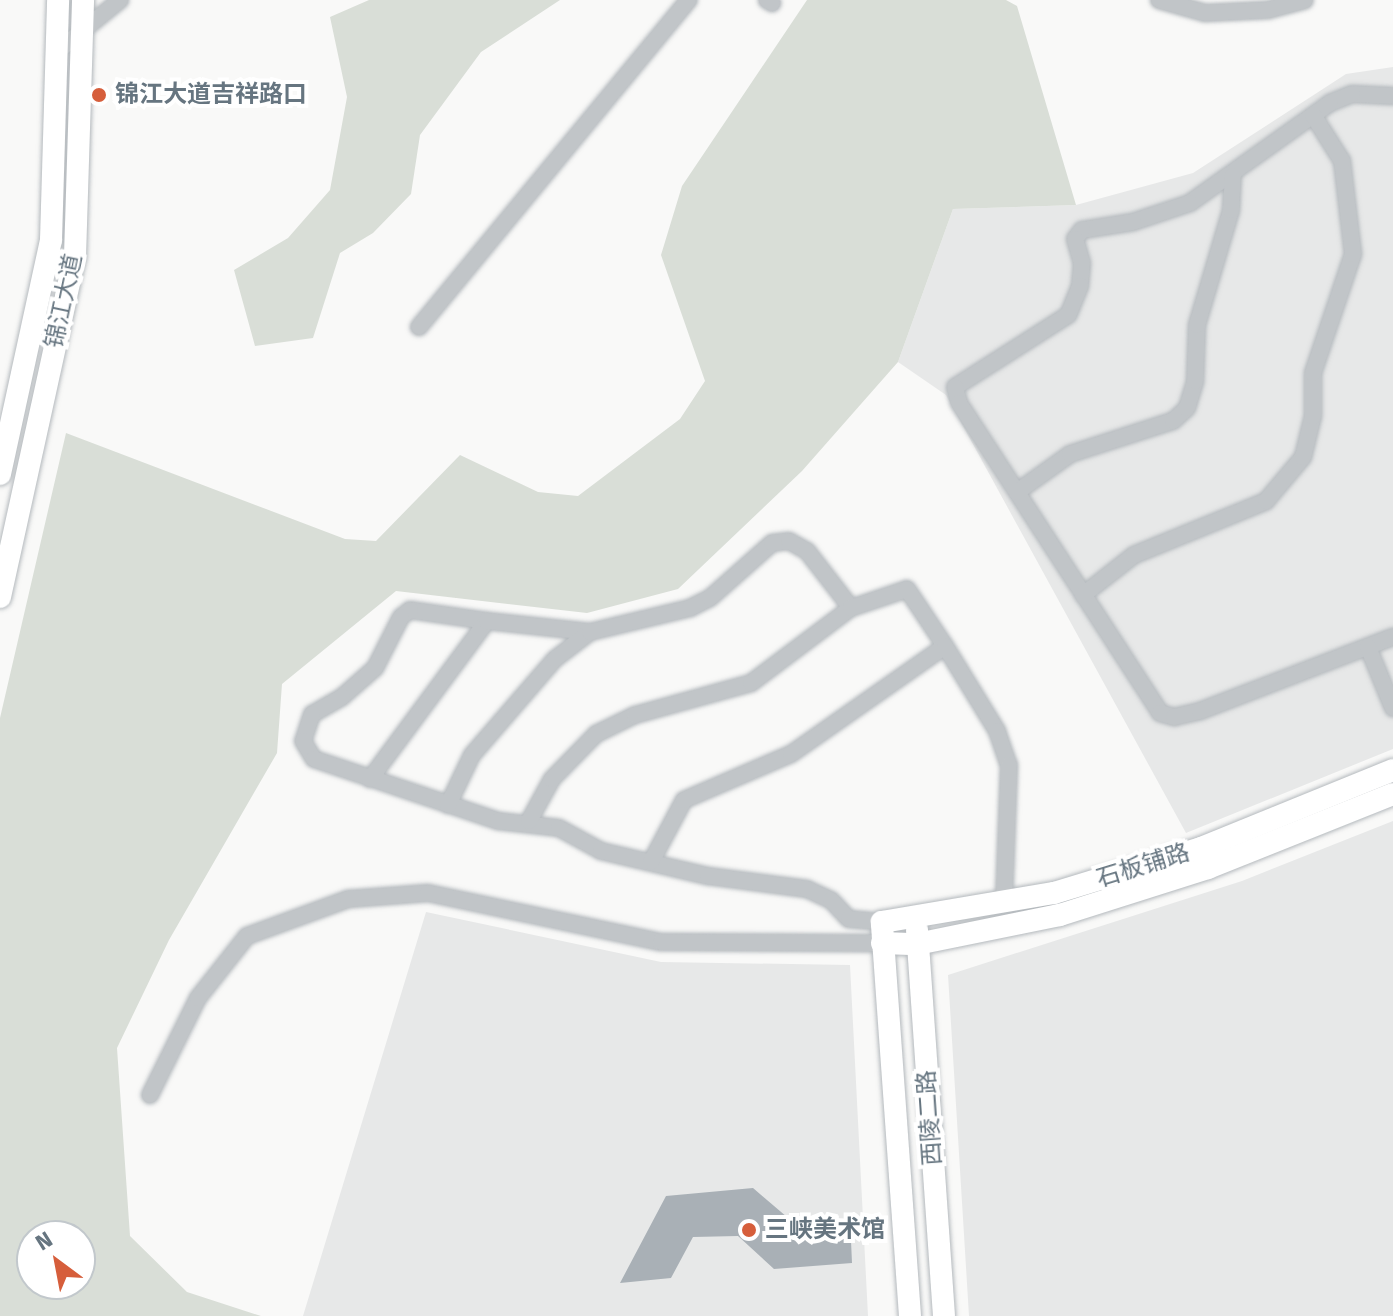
<!DOCTYPE html>
<html>
<head>
<meta charset="utf-8">
<style>
	body { margin:0 }
	#map { position:relative; width:1393px; height:1316px; overflow:hidden; background:#f9f9f8; font-family:"Fira Sans","Noto Sans SC",sans-serif }
	div>[style] { position:absolute }
	[style*='--x'] { left:calc(var(--x)*1px); top:calc(var(--y)*1px); width:calc(var(--w)*1px); rotate:calc(var(--a)*1deg) }
	.built>* { inset:0; background:#e7e8e8 }
	.green>* { inset:0; background:#d9ded7 }
	.building>* { inset:0; background:#a9b0b6 }
	.roads { filter:drop-shadow(0 0 2px #b4b9bd) drop-shadow(0 0 2px #b4b9bd) }
	.minor>* { height:16px; margin:-8px; padding:0 8px; transform-origin:8px; border-radius:8px; background:#c1c5c8 }
	.major>* { height:22px; margin:-11px; padding:0 11px; transform-origin:11px; border-radius:11px; background:#fff }
	.dots>* { width:22px; height:22px; translate:-50% -50%; box-sizing:border-box; border:4px solid #fff; border-radius:50% }
	span { translate:-50% -50%; white-space:nowrap; text-align:center; line-height:1.15; -webkit-text-stroke:8px #fff; paint-order:stroke }
	.poi-label { font-size:24px; color:#667580; font-weight:700 }
	.left { translate:0 -50%; text-align:left }
	.street-label { font-size:24px; color:#667580 }
	.north { position:absolute; left:16px; top:1220px; width:80px; height:80px; box-sizing:border-box; background:#fff; border:2px solid #c2c8cc; border-radius:50%; rotate:328deg; font-size:22px; font-weight:700; line-height:32px; text-align:center; color:#667580 }
	.north::after { content:''; display:block; margin:auto; width:28px; height:36px; background:#d65e3b; clip-path:polygon(50% 0,100% 100%,50% 72%,0 100%) }
</style>
</head>
<body>
<div id="map">
	<div class="built">
		<i style="clip-path:polygon(1393px 67px,1393px 749px,1186px 833px,946px 395px,898px 362px,953px 209px,1076px 205px,1193px 173px,1346px 74px)"></i>
		<i style="clip-path:polygon(1393px 821px,1393px 1316px,969px 1316px,948px 975px,1242px 881px)"></i>
		<i style="clip-path:polygon(426px 912px,661px 962px,850px 965px,868px 1316px,303px 1316px)"></i>
	</div>
	<div class="green">
		<i style="clip-path:polygon(369px 0,560px 0,481px 52px,420px 135px,411px 194px,373px 233px,340px 253px,313px 338px,255px 346px,234px 270px,288px 238px,330px 190px,347px 97px,330px 17px)"></i>
		<i style="clip-path:polygon(evenodd,807px 0,1006px 0,1017px 6px,1076px 205px,953px 209px,898px 362px,802px 471px,678px 589px,587px 613px,396px 591px,282px 684px,277px 753px,169px 940px,117px 1048px,130px 1236px,187px 1292px,261px 1316px,0 1316px,0 718px,66px 433px,345px 539px,376px 541px,460px 455px,538px 492px,578px 496px,680px 419px,705px 381px,661px 255px,682px 186px,807px 0,80px 1236px,80px 1284px,32px 1284px,32px 1236px,80px 1236px)"></i>
	</div>
	<div class="building">
		<i style="clip-path:polygon(753px 1188px,794px 1223px,850px 1218px,852px 1263px,774px 1269px,738px 1236px,693px 1237px,671px 1278px,620px 1283px,666px 1196px)"></i>
	</div>
	<div class="roads">
		<div class="minor">
			<i style="--x:767;--y:0;--w:6;--a:31"></i>
			<i style="--x:1159;--y:0;--w:48;--a:15.8"></i>
			<i style="--x:1205;--y:13;--w:63;--a:-2.7"></i>
			<i style="--x:1268;--y:10;--w:38;--a:-15"></i>
			<i style="--x:59;--y:50;--w:79;--a:-39.3"></i>
			<i style="--x:1393;--y:96;--w:41;--a:-177.2"></i>
			<i style="--x:1352;--y:94;--w:24;--a:158"></i>
			<i style="--x:1330;--y:103;--w:172;--a:144.5"></i>
			<i style="--x:1190;--y:203;--w:60;--a:161.6"></i>
			<i style="--x:1133;--y:222;--w:52;--a:171.1"></i>
			<i style="--x:1082;--y:230;--w:11;--a:128"></i>
			<i style="--x:1075;--y:239;--w:25;--a:74"></i>
			<i style="--x:1082;--y:263;--w:23;--a:95"></i>
			<i style="--x:1080;--y:286;--w:31;--a:112"></i>
			<i style="--x:1068;--y:315;--w:134;--a:147.5"></i>
			<i style="--x:955;--y:387;--w:16;--a:76"></i>
			<i style="--x:959;--y:403;--w:369;--a:57"></i>
			<i style="--x:1160;--y:713;--w:15;--a:16"></i>
			<i style="--x:1174;--y:717;--w:27;--a:-13"></i>
			<i style="--x:1200;--y:711;--w:207;--a:-21"></i>
			<i style="--x:419;--y:327;--w:424;--a:-50.5"></i>
			<i style="--x:1017;--y:492;--w:65;--a:-35.6"></i>
			<i style="--x:1070;--y:454;--w:108;--a:-17.8"></i>
			<i style="--x:1173;--y:421;--w:19;--a:-43"></i>
			<i style="--x:1187;--y:408;--w:28;--a:-73"></i>
			<i style="--x:1195;--y:381;--w:56;--a:-88"></i>
			<i style="--x:1197;--y:325;--w:120;--a:-73.5"></i>
			<i style="--x:1231;--y:210;--w:34;--a:-87"></i>
			<i style="--x:1083;--y:595;--w:65;--a:-38.1"></i>
			<i style="--x:1134;--y:555;--w:143;--a:-22.2"></i>
			<i style="--x:1266;--y:501;--w:57;--a:-49.9"></i>
			<i style="--x:1303;--y:457;--w:42;--a:-76.3"></i>
			<i style="--x:1313;--y:416;--w:43;--a:-90"></i>
			<i style="--x:1313;--y:373;--w:126;--a:-71.4"></i>
			<i style="--x:1353;--y:254;--w:94;--a:-96.7"></i>
			<i style="--x:1342;--y:161;--w:54;--a:-122.2"></i>
			<i style="--x:487;--y:621;--w:78;--a:-171.9"></i>
			<i style="--x:410;--y:610;--w:11;--a:142"></i>
			<i style="--x:401;--y:617;--w:57;--a:117"></i>
			<i style="--x:375;--y:668;--w:44;--a:138.7"></i>
			<i style="--x:342;--y:697;--w:34;--a:150"></i>
			<i style="--x:312;--y:714;--w:28;--a:108"></i>
			<i style="--x:303;--y:741;--w:21;--a:59"></i>
			<i style="--x:314;--y:759;--w:194;--a:18.6"></i>
			<i style="--x:498;--y:821;--w:61;--a:6.5"></i>
			<i style="--x:559;--y:828;--w:48;--a:28.7"></i>
			<i style="--x:601;--y:851;--w:110;--a:13.2"></i>
			<i style="--x:708;--y:876;--w:100;--a:7.5"></i>
			<i style="--x:807;--y:889;--w:26;--a:25"></i>
			<i style="--x:831;--y:900;--w:26;--a:47"></i>
			<i style="--x:849;--y:919;--w:33;--a:5"></i>
			<i style="--x:1368;--y:647;--w:66;--a:67.7"></i>
			<i style="--x:370;--y:779;--w:197;--a:-53.5"></i>
			<i style="--x:487;--y:621;--w:104;--a:6.1"></i>
			<i style="--x:448;--y:805;--w:55;--a:-64.4"></i>
			<i style="--x:472;--y:755;--w:127;--a:-49.2"></i>
			<i style="--x:555;--y:659;--w:44;--a:-37.6"></i>
			<i style="--x:590;--y:632;--w:103;--a:-13.5"></i>
			<i style="--x:690;--y:608;--w:22;--a:-27"></i>
			<i style="--x:710;--y:598;--w:83;--a:-41.6"></i>
			<i style="--x:772;--y:543;--w:17;--a:-7"></i>
			<i style="--x:789;--y:541;--w:21;--a:29"></i>
			<i style="--x:807;--y:551;--w:72;--a:52.3"></i>
			<i style="--x:529;--y:821;--w:48;--a:-61.3"></i>
			<i style="--x:552;--y:779;--w:63;--a:-45.6"></i>
			<i style="--x:596;--y:734;--w:43;--a:-26"></i>
			<i style="--x:635;--y:715;--w:120;--a:-15.4"></i>
			<i style="--x:751;--y:683;--w:125;--a:-36.9"></i>
			<i style="--x:851;--y:608;--w:59;--a:-18.7"></i>
			<i style="--x:907;--y:589;--w:69;--a:56.3"></i>
			<i style="--x:651;--y:862;--w:70;--a:-62"></i>
			<i style="--x:684;--y:800;--w:116;--a:-23.3"></i>
			<i style="--x:791;--y:754;--w:188;--a:-35"></i>
			<i style="--x:945;--y:646;--w:100;--a:58.5"></i>
			<i style="--x:997;--y:731;--w:36;--a:71"></i>
			<i style="--x:1009;--y:765;--w:137;--a:92.1"></i>
			<i style="--x:150;--y:1095;--w:108;--a:-63.7"></i>
			<i style="--x:198;--y:998;--w:79;--a:-51.7"></i>
			<i style="--x:247;--y:936;--w:108;--a:-20.1"></i>
			<i style="--x:348;--y:899;--w:80;--a:-4.3"></i>
			<i style="--x:428;--y:893;--w:238;--a:11.9"></i>
			<i style="--x:661;--y:942;--w:221;--a:0.3"></i>
		</div>
		<div class="major">
			<i style="--x:0;--y:474;--w:239;--a:-77.7"></i>
			<i style="--x:51;--y:240;--w:240;--a:-88.3"></i>
			<i style="--x:0;--y:597;--w:349;--a:-77.6"></i>
			<i style="--x:75;--y:256;--w:256;--a:-88.2"></i>
			<i style="--x:917;--y:930;--w:387;--a:86"></i>
			<i style="--x:882;--y:943;--w:35;--a:2"></i>
			<i style="--x:917;--y:944;--w:146;--a:-11.5"></i>
			<i style="--x:1060;--y:915;--w:155;--a:-17.6"></i>
			<i style="--x:1208;--y:868;--w:199;--a:-21.8"></i>
			<i style="--x:910;--y:1316;--w:395;--a:-94.1"></i>
			<i style="--x:882;--y:922;--w:174;--a:-9.6"></i>
			<i style="--x:1054;--y:893;--w:154;--a:-17"></i>
			<i style="--x:1201;--y:848;--w:207;--a:-22.1"></i>
		</div>
	</div>
	<div class="dots">
		<i style="left:99px;top:95px;background:#d65e3b"></i>
		<i style="left:749px;top:1230px;background:#d65e3b"></i>
	</div>
	<div class="poi-label">
		<span class="left" style="left:115px;top:95px">锦江大道吉祥路口</span>
		<span class="left" style="left:765px;top:1230px">三峡美术馆</span>
	</div>
	<div class="street-label">
		<span style="left:64px;top:301px;rotate:-78deg">锦江大道</span>
		<span style="left:1143px;top:866px;rotate:-17deg">石板铺路</span>
		<span style="left:930px;top:1118px;rotate:-94deg">西陵二路</span>
	</div>
	<div class="north">N</div>
</div>
</body>
</html>
